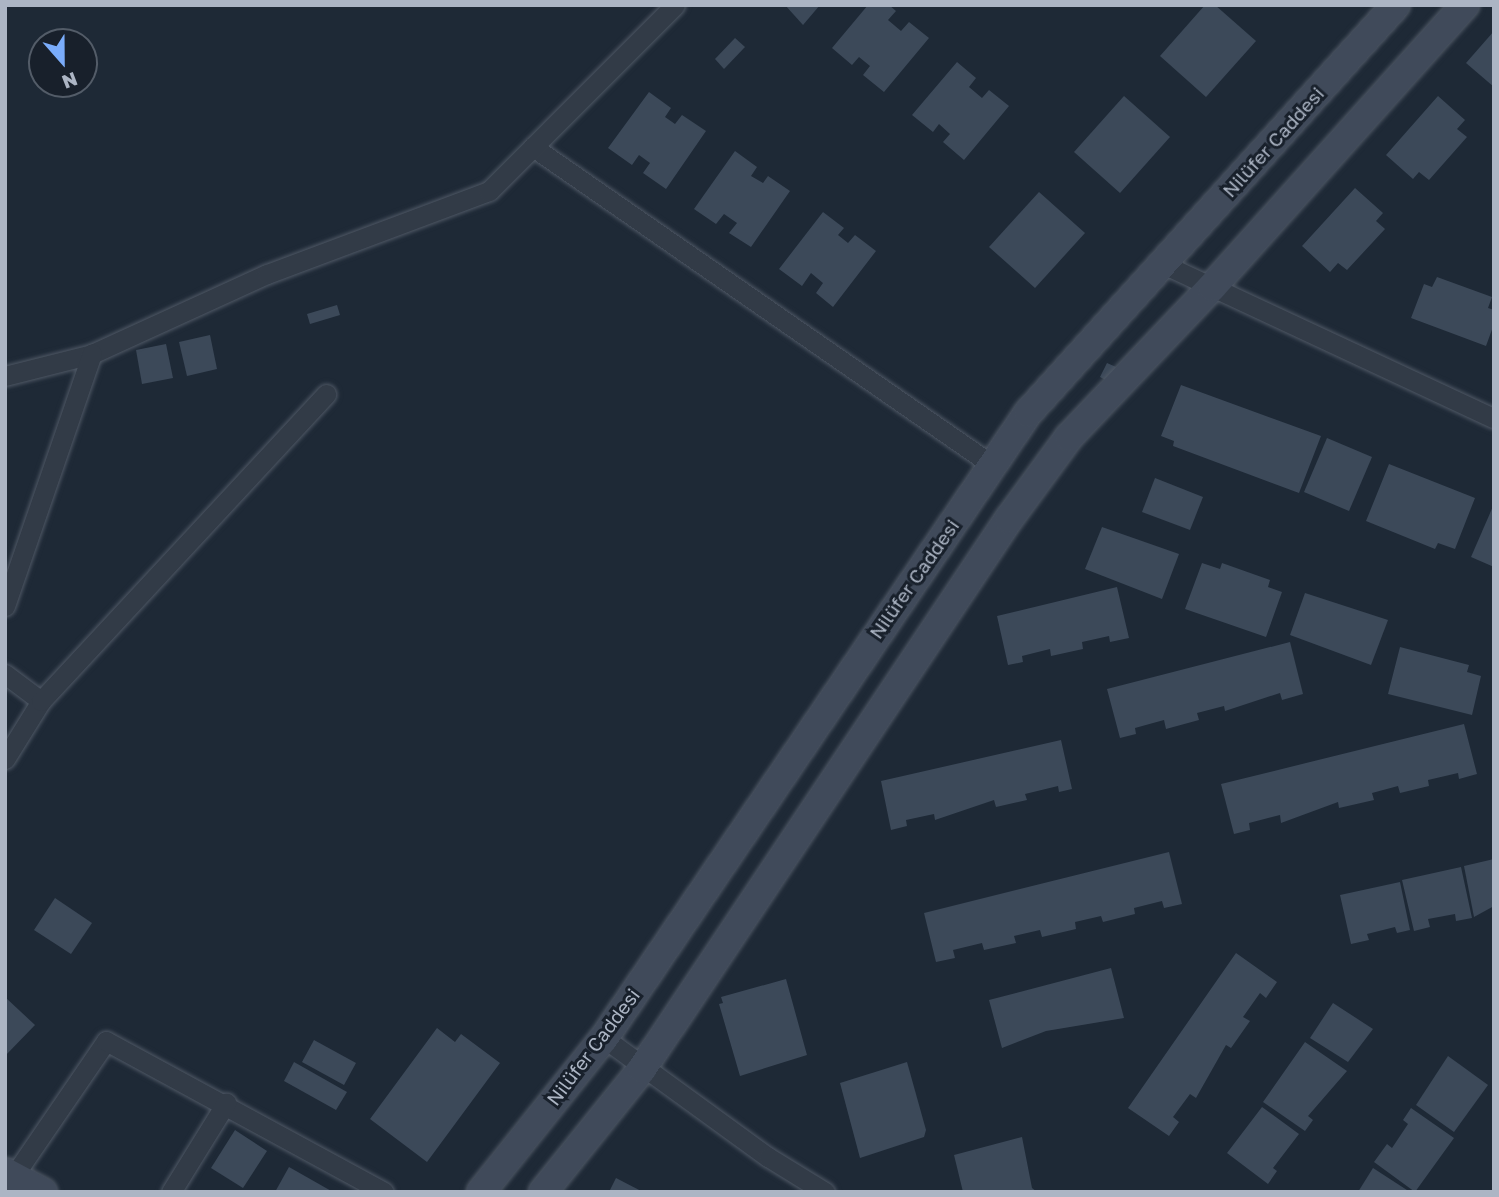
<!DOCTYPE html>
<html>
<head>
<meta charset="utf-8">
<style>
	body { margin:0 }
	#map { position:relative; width:1499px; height:1197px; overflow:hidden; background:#1e2936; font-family:"Golos Text",sans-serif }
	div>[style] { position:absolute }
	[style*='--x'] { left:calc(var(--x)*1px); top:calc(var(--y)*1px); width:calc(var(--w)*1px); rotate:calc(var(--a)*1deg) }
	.building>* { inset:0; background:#3c4959 }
	.roads { filter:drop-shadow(0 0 2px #4f5865) drop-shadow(0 0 2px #4f5865) }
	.street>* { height:19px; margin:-9.5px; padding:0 9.5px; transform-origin:9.5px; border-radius:9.5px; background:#323b47 }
	.secondary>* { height:28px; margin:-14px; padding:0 14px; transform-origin:14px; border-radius:14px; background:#404a5a }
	span { translate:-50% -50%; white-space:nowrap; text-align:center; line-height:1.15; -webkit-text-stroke:6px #18202b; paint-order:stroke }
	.street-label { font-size:19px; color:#acb5c4 }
	.frame { position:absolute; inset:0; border:7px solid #acb5c4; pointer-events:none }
	.north { position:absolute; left:28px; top:28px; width:70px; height:70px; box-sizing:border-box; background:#18202b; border:2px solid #535c68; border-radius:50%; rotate:159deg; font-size:19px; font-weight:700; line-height:28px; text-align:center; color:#acb5c4 }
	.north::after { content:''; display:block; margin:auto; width:24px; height:32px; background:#7aacfa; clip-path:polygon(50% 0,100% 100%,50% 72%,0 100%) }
</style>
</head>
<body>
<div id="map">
	<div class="building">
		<i style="clip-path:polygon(785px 5px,820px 5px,803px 25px)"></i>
		<i style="clip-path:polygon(868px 5px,889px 5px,896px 11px,888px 20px,901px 31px,909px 22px,929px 38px,884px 92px,863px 75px,870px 66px,859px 57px,852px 65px,832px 48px)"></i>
		<i style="clip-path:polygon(1205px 5px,1215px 5px,1256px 41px,1206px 97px,1160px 56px)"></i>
		<i style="clip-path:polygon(1494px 31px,1494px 87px,1466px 63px)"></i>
		<i style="clip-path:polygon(735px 38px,745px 47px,724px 69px,715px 59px)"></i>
		<i style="clip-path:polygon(957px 62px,976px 78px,969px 87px,982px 98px,989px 90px,1009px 106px,964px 160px,943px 142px,950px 134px,939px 124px,933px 132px,912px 115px)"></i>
		<i style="clip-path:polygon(649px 92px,671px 108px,665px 117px,675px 124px,682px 115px,706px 131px,666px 189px,643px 173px,650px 163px,639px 155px,632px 165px,608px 148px)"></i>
		<i style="clip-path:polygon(1124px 96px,1170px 137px,1120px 193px,1074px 152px)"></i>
		<i style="clip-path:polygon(1438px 96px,1465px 120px,1457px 129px,1467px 137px,1429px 180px,1419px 172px,1413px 179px,1386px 155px)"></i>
		<i style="clip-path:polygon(735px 151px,757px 167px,751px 176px,763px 183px,768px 176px,790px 191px,751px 247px,729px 233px,737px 223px,724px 214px,716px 224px,694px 209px)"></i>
		<i style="clip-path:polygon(1355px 188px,1383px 213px,1376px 221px,1385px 229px,1347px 270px,1338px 263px,1330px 272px,1302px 246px)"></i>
		<i style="clip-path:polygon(1039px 192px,1085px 233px,1035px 288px,989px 247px)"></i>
		<i style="clip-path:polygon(823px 212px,844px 228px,838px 235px,848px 243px,855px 235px,876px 251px,833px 307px,816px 293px,823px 283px,811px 273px,802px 286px,779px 269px)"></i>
		<i style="clip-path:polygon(1437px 277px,1492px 297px,1488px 308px,1494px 310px,1494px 324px,1486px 346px,1411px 318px,1424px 284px,1432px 287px)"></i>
		<i style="clip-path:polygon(337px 305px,340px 315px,310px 324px,307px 314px)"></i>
		<i style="clip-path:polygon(210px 335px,217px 369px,187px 376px,179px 342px)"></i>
		<i style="clip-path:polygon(166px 344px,173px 378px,142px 384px,136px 350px)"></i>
		<i style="clip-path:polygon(1107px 363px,1116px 367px,1109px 382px,1100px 377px)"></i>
		<i style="clip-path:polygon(1181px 385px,1321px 436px,1299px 493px,1173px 446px,1174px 441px,1161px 436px)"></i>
		<i style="clip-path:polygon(1327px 438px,1372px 457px,1349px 511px,1304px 492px)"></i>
		<i style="clip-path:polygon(1389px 464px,1475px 498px,1455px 549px,1438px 543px,1435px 549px,1366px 521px)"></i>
		<i style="clip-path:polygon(1155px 478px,1203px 497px,1190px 530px,1142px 512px)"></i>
		<i style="clip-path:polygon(1494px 504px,1494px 567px,1471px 557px)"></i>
		<i style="clip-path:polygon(1102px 527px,1179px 554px,1162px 599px,1085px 569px)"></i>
		<i style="clip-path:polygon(1202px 563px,1220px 569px,1222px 563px,1270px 580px,1268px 587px,1282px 592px,1266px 637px,1185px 609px)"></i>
		<i style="clip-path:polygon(1117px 587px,1129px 638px,1110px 642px,1109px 636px,1082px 642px,1083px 649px,1051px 656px,1050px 649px,1022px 656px,1023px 662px,1008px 665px,997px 616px)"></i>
		<i style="clip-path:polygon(1305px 593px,1388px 620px,1371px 665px,1290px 635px)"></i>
		<i style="clip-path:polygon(1290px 642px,1303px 694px,1282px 700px,1280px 693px,1225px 711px,1224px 706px,1197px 713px,1199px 720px,1166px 729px,1164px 720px,1135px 728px,1136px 734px,1120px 738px,1107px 689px)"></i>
		<i style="clip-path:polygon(1400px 647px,1469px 665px,1467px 672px,1481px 676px,1472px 715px,1388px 694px)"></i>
		<i style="clip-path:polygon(1464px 724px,1477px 774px,1459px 779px,1458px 773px,1428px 780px,1429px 786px,1400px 793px,1398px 786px,1372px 793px,1374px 800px,1339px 808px,1338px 802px,1281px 823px,1280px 815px,1249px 823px,1250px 830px,1234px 834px,1221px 784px)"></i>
		<i style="clip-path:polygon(1061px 740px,1072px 789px,1059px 792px,1058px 786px,1025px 794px,1027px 800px,996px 807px,994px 800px,935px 820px,934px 814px,906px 820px,907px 826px,891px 830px,881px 781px)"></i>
		<i style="clip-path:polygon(1169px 852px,1182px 904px,1164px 908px,1162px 901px,1134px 908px,1135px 914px,1103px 922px,1101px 916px,1075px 922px,1076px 929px,1042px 937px,1040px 930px,1014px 936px,1016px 943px,984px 950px,982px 943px,953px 950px,955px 958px,936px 962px,924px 913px)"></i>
		<i style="clip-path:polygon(1494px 859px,1494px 906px,1474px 917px,1464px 866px)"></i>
		<i style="clip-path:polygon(1461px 867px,1472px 918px,1456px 921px,1455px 914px,1428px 919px,1430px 927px,1414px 931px,1402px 880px)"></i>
		<i style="clip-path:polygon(1400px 882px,1410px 930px,1397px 933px,1395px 927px,1367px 934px,1369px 940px,1351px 944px,1340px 895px)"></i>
		<i style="clip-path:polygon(55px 898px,92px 923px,71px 954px,34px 930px)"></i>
		<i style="clip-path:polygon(1236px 953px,1277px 982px,1266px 998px,1260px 993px,1243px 1017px,1250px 1021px,1231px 1048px,1226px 1045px,1196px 1098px,1190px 1094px,1173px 1117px,1179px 1122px,1169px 1136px,1128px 1108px)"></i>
		<i style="clip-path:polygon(1111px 968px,1124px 1018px,1046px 1031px,1002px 1048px,989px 1000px)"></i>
		<i style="clip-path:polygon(786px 979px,807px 1055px,740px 1076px,719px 1004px,723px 1003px,721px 997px)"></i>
		<i style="clip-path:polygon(5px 997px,35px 1025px,5px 1056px)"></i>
		<i style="clip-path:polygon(1333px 1003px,1373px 1029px,1348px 1062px,1310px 1038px)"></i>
		<i style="clip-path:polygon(437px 1028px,455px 1042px,461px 1034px,500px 1063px,427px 1162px,370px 1119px)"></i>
		<i style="clip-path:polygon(314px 1040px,356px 1063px,344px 1085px,302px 1062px)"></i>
		<i style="clip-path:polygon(1305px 1042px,1347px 1071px,1308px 1116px,1313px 1120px,1305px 1131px,1263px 1102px)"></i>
		<i style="clip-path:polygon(1448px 1056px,1488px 1085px,1454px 1132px,1416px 1105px)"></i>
		<i style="clip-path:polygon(294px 1062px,347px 1092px,336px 1110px,284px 1081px)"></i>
		<i style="clip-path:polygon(907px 1062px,926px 1130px,924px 1137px,860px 1158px,840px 1083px)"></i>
		<i style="clip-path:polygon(1262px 1107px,1299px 1134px,1273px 1168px,1277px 1171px,1268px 1184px,1227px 1153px)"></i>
		<i style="clip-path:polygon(1411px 1108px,1454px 1138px,1415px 1192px,1374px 1162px,1387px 1144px,1392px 1148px,1408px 1124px,1403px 1120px)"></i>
		<i style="clip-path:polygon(235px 1130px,267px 1151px,243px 1188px,211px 1168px)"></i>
		<i style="clip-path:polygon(1022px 1137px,1032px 1188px,1037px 1192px,963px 1192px,954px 1155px)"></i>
		<i style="clip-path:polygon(289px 1167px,333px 1192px,275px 1192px)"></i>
		<i style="clip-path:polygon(1373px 1168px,1410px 1192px,1358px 1192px)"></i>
		<i style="clip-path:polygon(616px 1178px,643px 1192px,609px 1192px)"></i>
	</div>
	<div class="roads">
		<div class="street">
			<i style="--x:533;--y:147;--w:558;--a:34.71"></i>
			<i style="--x:1163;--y:264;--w:365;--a:25"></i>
			<i style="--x:5;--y:376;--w:90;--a:-14.2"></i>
			<i style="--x:92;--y:354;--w:192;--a:-24.6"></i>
			<i style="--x:267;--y:274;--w:237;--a:-20.5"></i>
			<i style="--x:489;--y:191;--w:263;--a:-45"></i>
			<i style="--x:5;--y:606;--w:267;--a:-71"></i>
			<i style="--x:5;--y:674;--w:45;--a:36.9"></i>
			<i style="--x:5;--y:759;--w:68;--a:-58.2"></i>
			<i style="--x:41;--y:701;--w:419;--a:-47.1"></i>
			<i style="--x:604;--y:1038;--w:203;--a:36"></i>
			<i style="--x:768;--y:1157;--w:67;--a:31.6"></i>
			<i style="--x:15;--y:1174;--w:161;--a:-55.6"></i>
			<i style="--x:106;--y:1041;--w:316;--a:28.5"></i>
			<i style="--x:171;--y:1192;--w:105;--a:-58.3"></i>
		</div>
		<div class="secondary">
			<i style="--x:5;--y:1172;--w:43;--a:27.8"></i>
			<i style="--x:481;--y:1192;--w:197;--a:-51.4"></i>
			<i style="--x:604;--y:1038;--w:755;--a:-55.85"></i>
			<i style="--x:1028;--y:413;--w:549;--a:-47.95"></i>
			<i style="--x:543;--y:1192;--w:158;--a:-51.2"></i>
			<i style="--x:642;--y:1069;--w:661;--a:-56.29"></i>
			<i style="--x:1009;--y:519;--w:102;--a:-53.8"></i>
			<i style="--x:1069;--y:437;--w:207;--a:-46.4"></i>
			<i style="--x:1212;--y:287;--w:379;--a:-48.1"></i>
		</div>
	</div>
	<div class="street-label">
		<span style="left:1273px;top:142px;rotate:-48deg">Nilüfer Caddesi</span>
		<span style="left:914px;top:579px;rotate:-55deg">Nilüfer Caddesi</span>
		<span style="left:593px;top:1047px;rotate:-53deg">Nilüfer Caddesi</span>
	</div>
	<div class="frame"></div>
	<div class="north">N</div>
</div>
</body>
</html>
